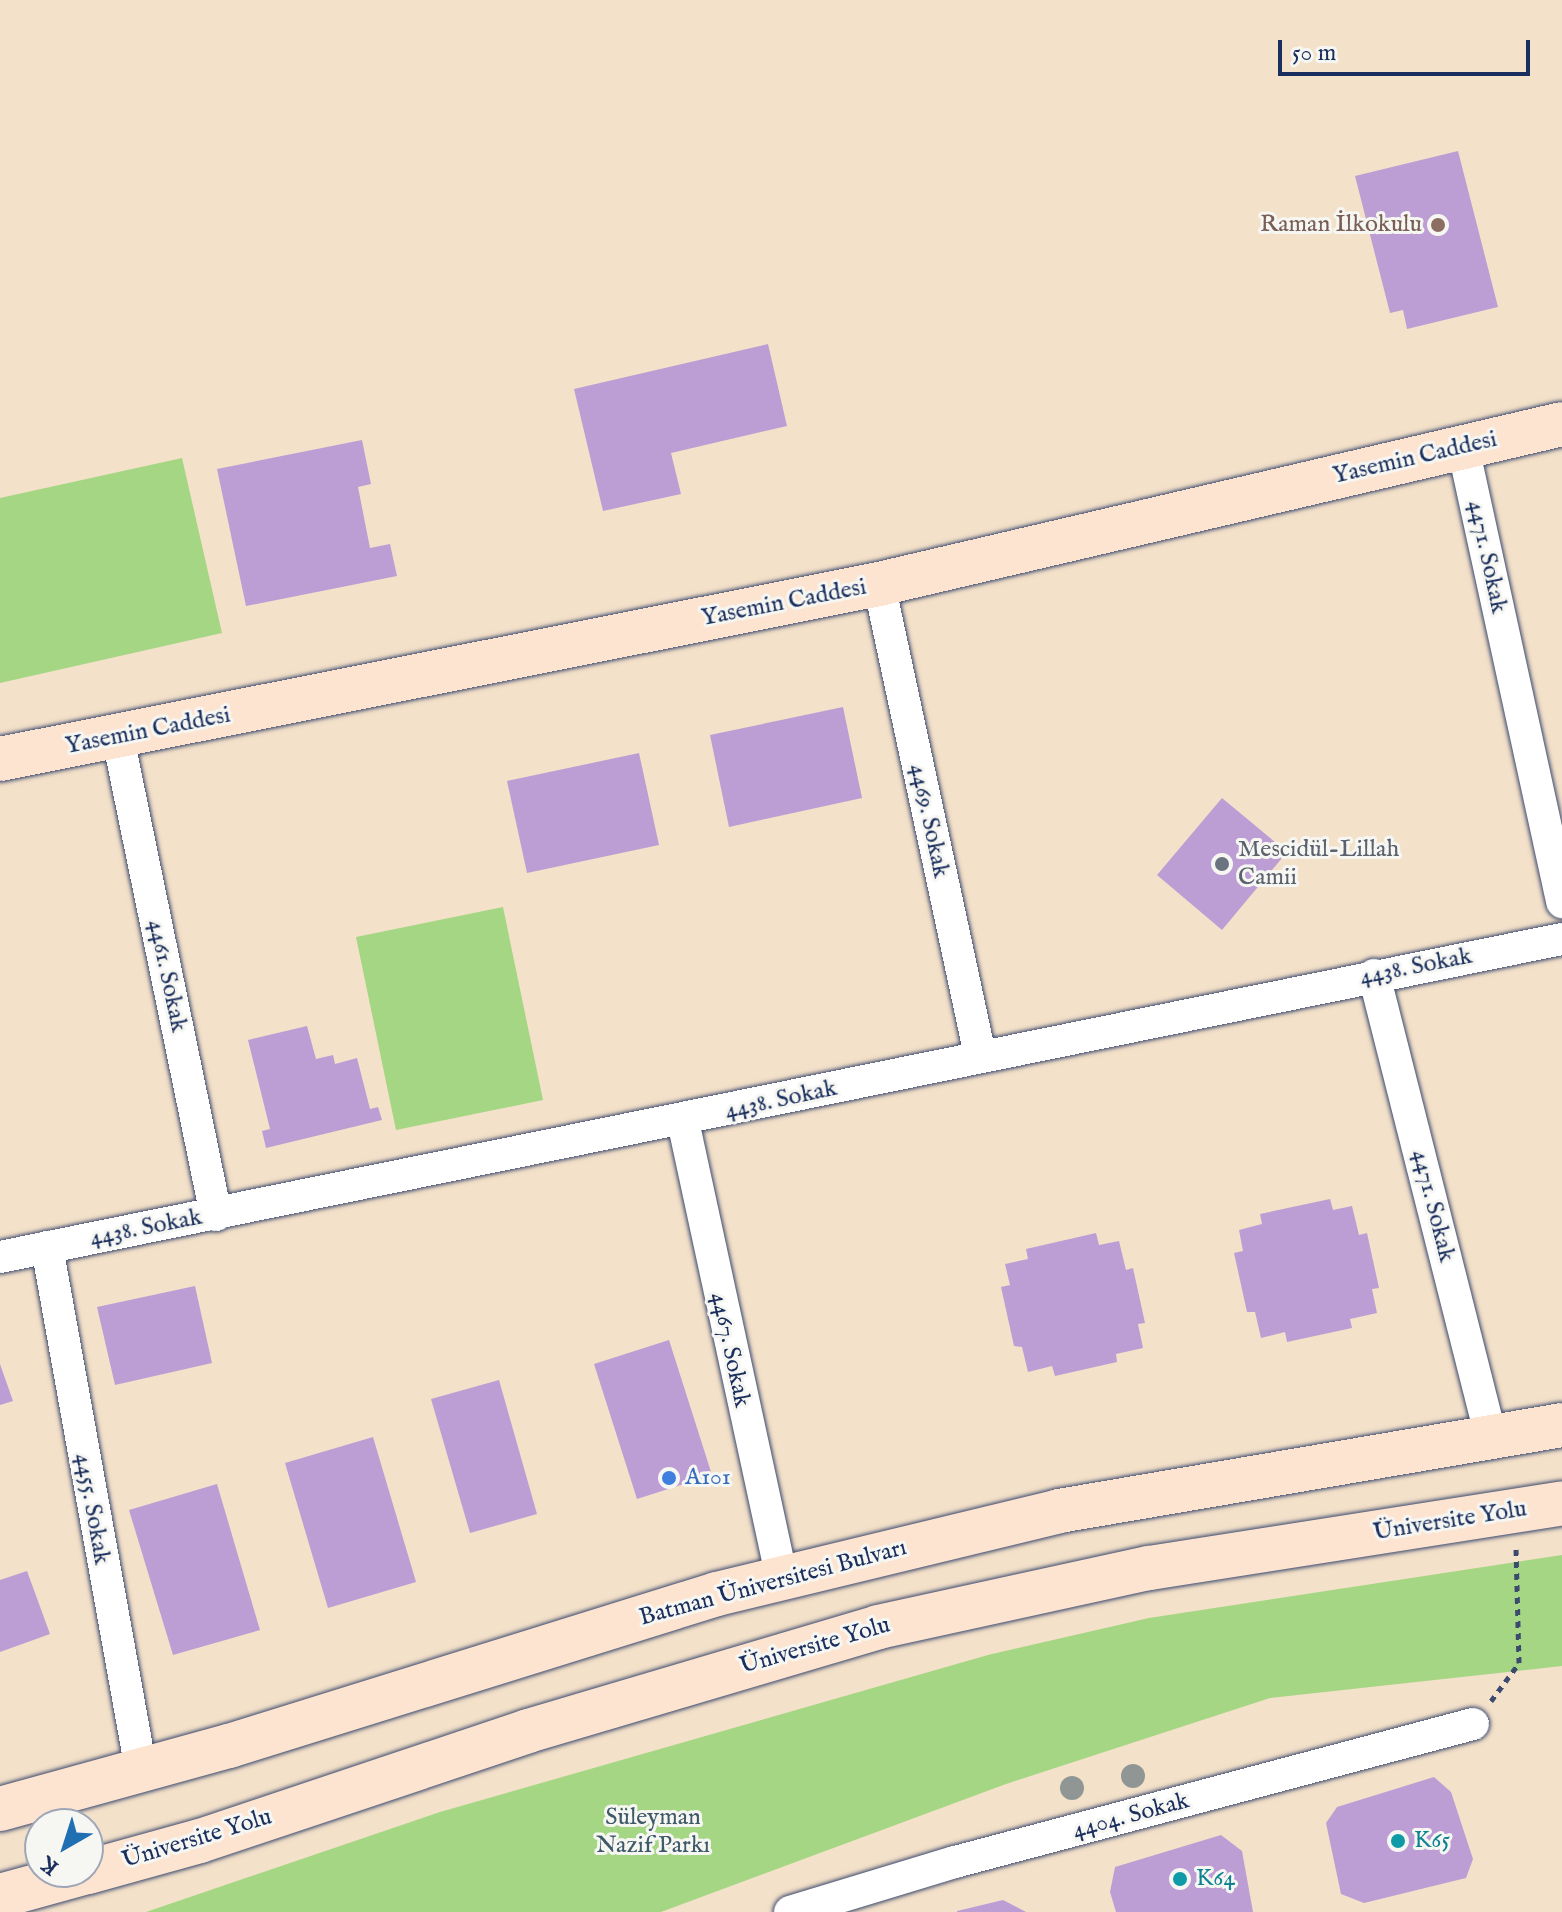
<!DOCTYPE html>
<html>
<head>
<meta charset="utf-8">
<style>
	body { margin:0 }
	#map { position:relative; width:1562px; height:1912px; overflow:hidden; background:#f4e1c9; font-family:"IM FELL English",serif }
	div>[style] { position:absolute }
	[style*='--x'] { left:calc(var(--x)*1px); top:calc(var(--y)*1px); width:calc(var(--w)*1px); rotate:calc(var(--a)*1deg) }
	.green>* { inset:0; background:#a5d684 }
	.building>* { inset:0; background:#bd9ed4 }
	.path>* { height:5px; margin-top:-2.5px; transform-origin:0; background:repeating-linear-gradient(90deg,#3c4a6e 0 6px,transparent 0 12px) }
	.roads { filter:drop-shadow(0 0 2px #3c4a6e) drop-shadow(0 0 2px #3c4a6e) }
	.street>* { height:32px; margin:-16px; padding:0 16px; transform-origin:16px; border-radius:16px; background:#fff }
	.secondary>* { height:44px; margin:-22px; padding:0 22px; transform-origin:22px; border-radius:22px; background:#fde4d1 }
	.trees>* { width:24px; height:24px; margin:-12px; border-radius:50%; background:#909694 }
	.dots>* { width:22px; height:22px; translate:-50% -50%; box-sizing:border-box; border:4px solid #f6f6f2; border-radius:50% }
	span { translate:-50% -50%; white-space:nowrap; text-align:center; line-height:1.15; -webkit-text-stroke:6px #f6f6f2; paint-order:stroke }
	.education-label { font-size:24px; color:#785e54 }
	.right { translate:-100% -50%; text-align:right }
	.street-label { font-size:24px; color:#1b2f5e }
	.worship-label { font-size:24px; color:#5b616d }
	.left { translate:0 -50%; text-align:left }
	.shop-label { font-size:24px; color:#366cbe }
	.park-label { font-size:24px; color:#3e5968 }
	.culture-label { font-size:24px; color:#0d838f }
	.north { position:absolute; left:24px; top:1808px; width:80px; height:80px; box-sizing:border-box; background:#f6f6f2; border:2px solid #9ea6b7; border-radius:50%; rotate:219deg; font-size:22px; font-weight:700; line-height:32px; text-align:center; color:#1b2f5e }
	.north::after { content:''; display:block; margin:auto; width:28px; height:36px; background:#1f6fb2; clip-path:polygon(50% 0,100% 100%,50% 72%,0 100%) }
	.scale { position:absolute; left:1278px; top:40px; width:252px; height:36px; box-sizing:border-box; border:4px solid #1b2f5e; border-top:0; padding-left:10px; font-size:24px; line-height:28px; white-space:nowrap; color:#1b2f5e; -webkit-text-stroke:6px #f6f6f2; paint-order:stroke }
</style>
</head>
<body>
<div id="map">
	<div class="green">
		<i style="clip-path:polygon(182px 458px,222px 633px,0 683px,0 498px)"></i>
		<i style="clip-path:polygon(503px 907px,543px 1100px,396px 1130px,356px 937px)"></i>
		<i style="clip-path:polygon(1562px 1555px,1562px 1666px,1270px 1698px,1006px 1784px,661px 1912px,146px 1912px,440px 1812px,988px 1655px,1149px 1618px)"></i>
	</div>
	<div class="building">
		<i style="clip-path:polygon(1458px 151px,1498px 307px,1407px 329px,1403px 310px,1390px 313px,1355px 176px)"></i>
		<i style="clip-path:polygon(768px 344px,787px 426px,671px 453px,681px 494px,603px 511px,574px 389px)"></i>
		<i style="clip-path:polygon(362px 440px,371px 484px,358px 487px,370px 548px,390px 544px,397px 576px,246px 606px,217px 469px)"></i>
		<i style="clip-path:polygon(843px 707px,862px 798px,729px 827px,710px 735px)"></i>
		<i style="clip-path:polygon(639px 753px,659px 845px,527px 873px,507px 781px)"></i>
		<i style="clip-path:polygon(1222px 798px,1287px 852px,1222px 930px,1157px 875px)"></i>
		<i style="clip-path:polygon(307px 1026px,316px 1059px,333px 1055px,335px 1064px,357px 1058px,370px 1109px,378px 1107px,382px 1120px,266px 1148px,262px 1131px,270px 1129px,248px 1040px)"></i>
		<i style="clip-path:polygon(1330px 1199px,1333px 1210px,1352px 1206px,1359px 1235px,1367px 1233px,1379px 1288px,1372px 1289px,1377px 1313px,1350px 1319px,1352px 1328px,1287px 1342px,1285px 1332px,1261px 1338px,1255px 1312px,1247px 1312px,1234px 1253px,1243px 1251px,1239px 1230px,1262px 1224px,1260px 1214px)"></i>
		<i style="clip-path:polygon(1096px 1233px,1099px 1245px,1119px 1241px,1126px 1270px,1133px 1268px,1145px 1323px,1138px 1324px,1143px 1348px,1116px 1354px,1117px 1362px,1055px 1376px,1052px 1366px,1028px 1372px,1022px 1347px,1014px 1346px,1001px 1287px,1010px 1285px,1005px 1264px,1028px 1259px,1026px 1249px)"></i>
		<i style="clip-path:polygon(195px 1286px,212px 1363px,115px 1385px,97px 1307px)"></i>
		<i style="clip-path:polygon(669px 1340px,712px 1475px,637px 1499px,594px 1364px)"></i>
		<i style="clip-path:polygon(0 1364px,13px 1401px,0 1405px)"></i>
		<i style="clip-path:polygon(499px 1380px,537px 1514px,470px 1533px,431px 1399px)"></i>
		<i style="clip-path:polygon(373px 1437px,416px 1582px,328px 1608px,285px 1463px)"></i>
		<i style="clip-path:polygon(217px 1484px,260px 1630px,173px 1655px,129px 1510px)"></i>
		<i style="clip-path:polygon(27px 1571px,50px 1634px,0 1652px,0 1580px)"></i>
		<i style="clip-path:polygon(1434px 1777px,1451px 1792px,1473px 1859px,1466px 1878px,1364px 1903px,1341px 1894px,1326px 1823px,1337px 1807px)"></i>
		<i style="clip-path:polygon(1221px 1835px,1242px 1851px,1253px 1912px,1116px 1912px,1110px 1892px,1115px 1867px)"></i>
		<i style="clip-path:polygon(1003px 1900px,1026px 1912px,957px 1912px,957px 1911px)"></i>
	</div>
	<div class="path">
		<i style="--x:1491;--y:1701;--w:47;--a:-53.6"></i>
		<i style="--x:1519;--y:1663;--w:114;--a:-91.5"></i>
	</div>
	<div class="roads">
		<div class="street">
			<i style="--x:1463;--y:447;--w:466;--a:77.7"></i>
			<i style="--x:879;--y:584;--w:484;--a:77.9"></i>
			<i style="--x:118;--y:738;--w:487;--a:78.4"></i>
			<i style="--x:1374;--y:975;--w:477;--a:75.8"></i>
			<i style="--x:683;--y:1121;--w:468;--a:77.8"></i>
			<i style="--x:47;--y:1247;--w:531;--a:79.81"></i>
			<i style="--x:0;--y:1257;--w:1594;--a:-11.51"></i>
			<i style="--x:790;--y:1912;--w:172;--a:-16.9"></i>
			<i style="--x:955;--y:1862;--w:536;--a:-14.92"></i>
		</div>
		<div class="secondary">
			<i style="--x:0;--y:759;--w:896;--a:-11.26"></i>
			<i style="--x:879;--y:584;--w:701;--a:-13.18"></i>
			<i style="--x:0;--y:1809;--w:238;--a:-15.4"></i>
			<i style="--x:229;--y:1746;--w:511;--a:-17.3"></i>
			<i style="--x:717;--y:1594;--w:352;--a:-13.6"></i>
			<i style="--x:1059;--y:1511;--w:510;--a:-9.7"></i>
			<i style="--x:88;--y:1872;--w:116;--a:-15.5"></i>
			<i style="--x:200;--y:1841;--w:346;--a:-18.5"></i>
			<i style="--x:528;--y:1731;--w:365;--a:-16.5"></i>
			<i style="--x:878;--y:1627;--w:277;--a:-12.3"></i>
			<i style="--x:1149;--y:1568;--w:418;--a:-8.9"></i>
			<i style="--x:0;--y:1896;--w:90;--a:-15.4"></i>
		</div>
	</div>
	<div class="trees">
		<i style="left:1133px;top:1776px"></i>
		<i style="left:1072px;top:1788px"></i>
	</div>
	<div class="dots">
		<i style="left:1438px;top:225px;background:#8d6e63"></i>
		<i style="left:1222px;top:864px;background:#6b7280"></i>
		<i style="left:669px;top:1478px;background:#3f7fe0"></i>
		<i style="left:1398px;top:1841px;background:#0f9aa8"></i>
		<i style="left:1180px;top:1879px;background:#0f9aa8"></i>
	</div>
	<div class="education-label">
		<span class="right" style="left:1422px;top:225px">Raman İlkokulu</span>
	</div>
	<div class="street-label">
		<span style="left:1415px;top:458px;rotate:-13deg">Yasemin Caddesi</span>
		<span style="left:1487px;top:557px;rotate:78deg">4471. Sokak</span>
		<span style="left:784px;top:603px;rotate:-11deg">Yasemin Caddesi</span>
		<span style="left:148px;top:731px;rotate:-11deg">Yasemin Caddesi</span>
		<span style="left:929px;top:821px;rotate:78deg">4469. Sokak</span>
		<span style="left:1416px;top:967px;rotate:-11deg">4438. Sokak</span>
		<span style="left:167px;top:976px;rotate:78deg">4461. Sokak</span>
		<span style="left:781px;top:1100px;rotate:-12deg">4438. Sokak</span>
		<span style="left:1433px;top:1206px;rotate:76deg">4471. Sokak</span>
		<span style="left:146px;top:1228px;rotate:-11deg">4438. Sokak</span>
		<span style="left:730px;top:1350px;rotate:78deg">4467. Sokak</span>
		<span style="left:92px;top:1509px;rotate:80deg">4455. Sokak</span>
		<span style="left:1450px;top:1521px;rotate:-9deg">Üniversite Yolu</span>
		<span style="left:773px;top:1583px;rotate:-15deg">Batman Üniversitesi Bulvarı</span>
		<span style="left:815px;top:1646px;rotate:-16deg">Üniversite Yolu</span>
		<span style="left:1131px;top:1816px;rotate:-15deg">4404. Sokak</span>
		<span style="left:197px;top:1839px;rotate:-17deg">Üniversite Yolu</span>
	</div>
	<div class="worship-label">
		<span class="left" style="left:1238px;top:864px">Mescidül-Lillah<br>Camii</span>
	</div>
	<div class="shop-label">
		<span class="left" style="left:685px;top:1478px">A101</span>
	</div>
	<div class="park-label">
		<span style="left:653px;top:1832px">Süleyman<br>Nazif Parkı</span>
	</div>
	<div class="culture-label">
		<span class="left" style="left:1414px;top:1841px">K65</span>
		<span class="left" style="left:1196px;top:1879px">K64</span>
	</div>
	<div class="north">K</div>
	<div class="scale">50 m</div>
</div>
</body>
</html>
